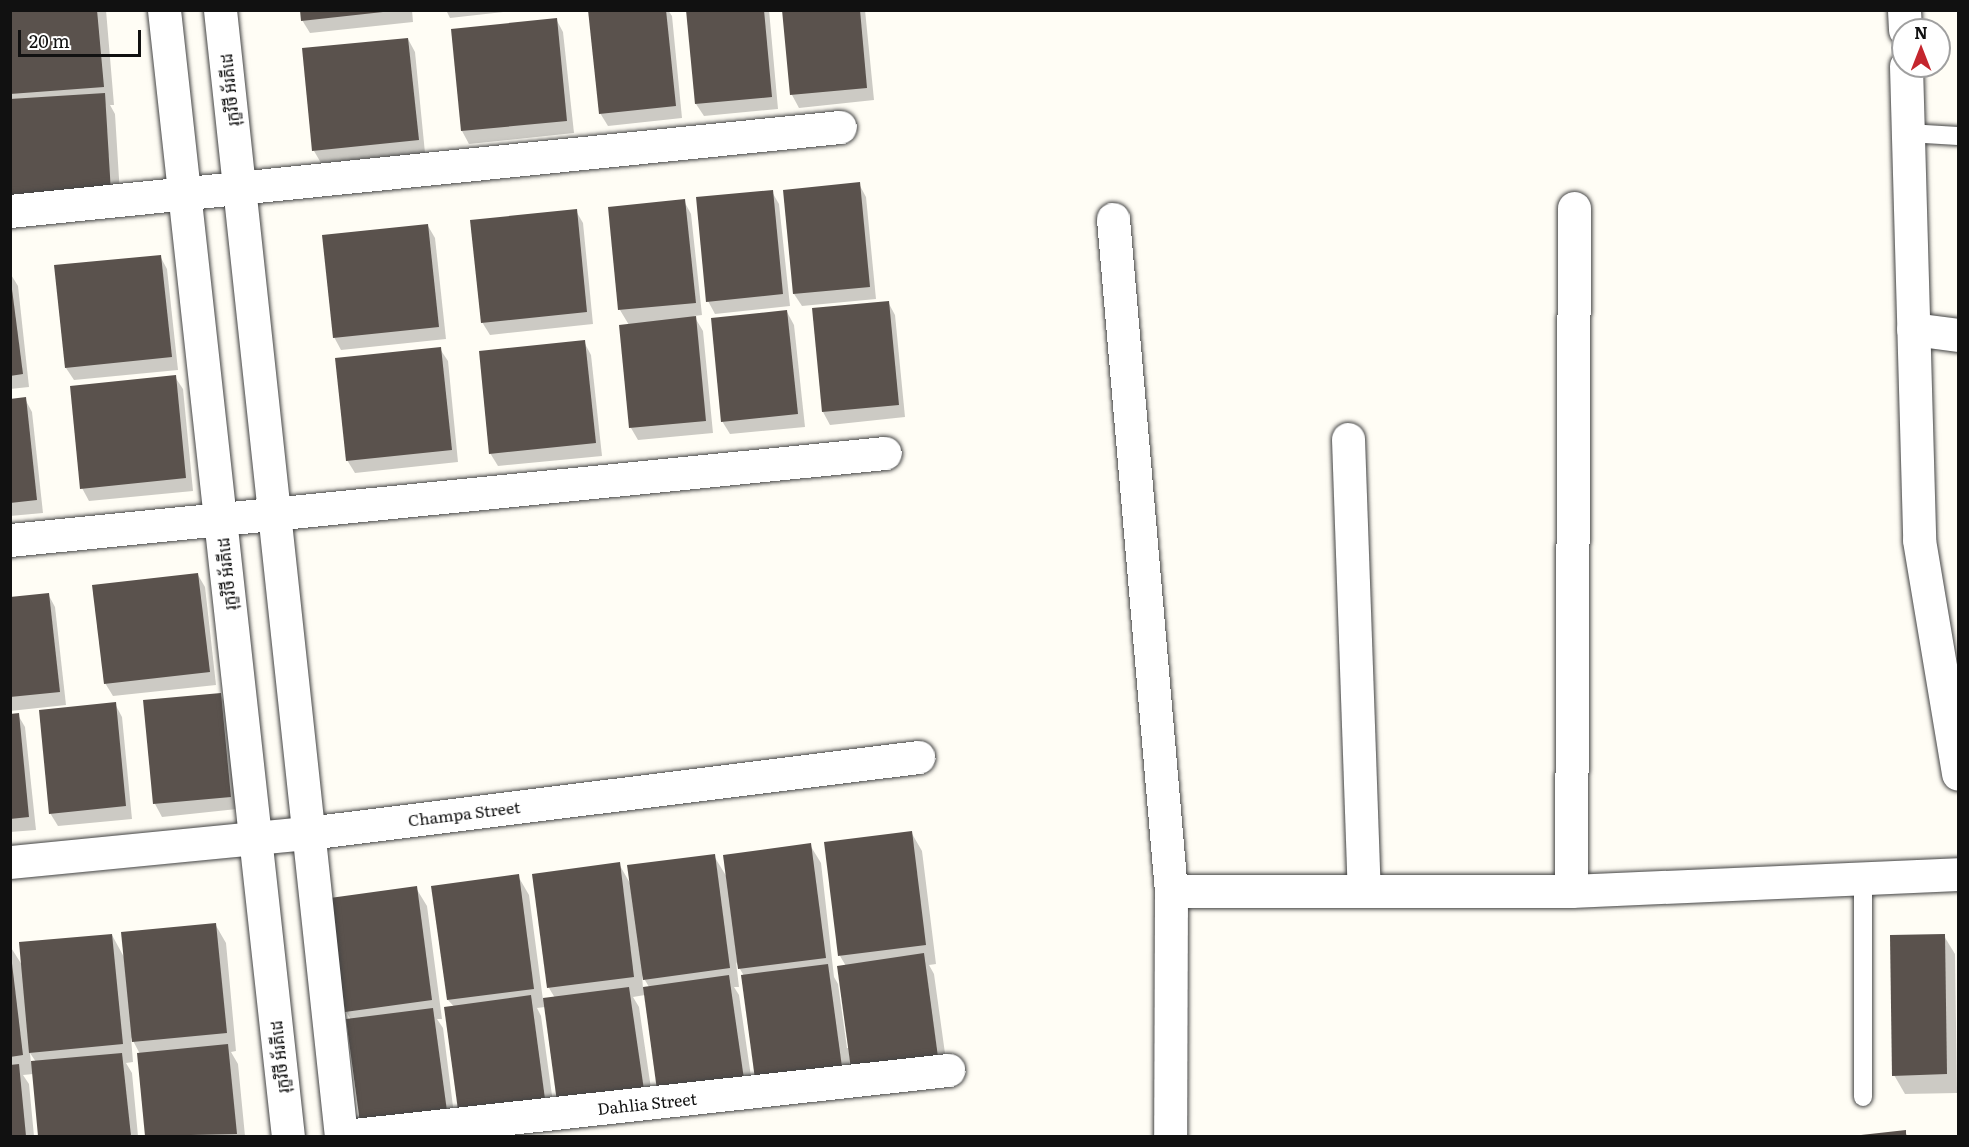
<!DOCTYPE html>
<html>
<head>
<meta charset="utf-8">
<style>
	body { margin:0 }
	#map { position:relative; width:1969px; height:1147px; overflow:hidden; background:#fffdf5; font-family:Literata,"Noto Sans Khmer",serif }
	div>[style] { position:absolute }
	[style*='--x'] { left:calc(var(--x)*1px); top:calc(var(--y)*1px); width:calc(var(--w)*1px); rotate:calc(var(--a)*1deg) }
	.shadow>* { inset:0; background:#0003 }
	.building>* { inset:0; background:#5a524d }
	.roads { filter:drop-shadow(0 0 2px #444) drop-shadow(0 0 2px #444) }
	.service>* { height:18px; margin:-9px; padding:0 9px; transform-origin:9px; border-radius:9px; background:#fff }
	.minor>* { height:33px; margin:-16.5px; padding:0 16.5px; transform-origin:16.5px; border-radius:16.5px; background:#fff }
	span { translate:-50% -50%; white-space:nowrap; text-align:center; line-height:1.15; -webkit-text-stroke:6px #fff; paint-order:stroke }
	.street-label { font-size:16px; color:#111 }
	.frame { position:absolute; inset:0; border:12px solid #111; pointer-events:none }
	.north { position:absolute; left:1891px; top:18px; width:60px; height:60px; box-sizing:border-box; background:#fff; border:2px solid #a0a0a0; border-radius:50%; rotate:0deg; font-size:16px; font-weight:700; line-height:24px; text-align:center; color:#111 }
	.north::after { content:''; display:block; margin:auto; width:21px; height:27px; background:#c4262e; clip-path:polygon(50% 0,100% 100%,50% 72%,0 100%) }
	.scale { position:absolute; left:18px; top:30px; width:123px; height:27px; box-sizing:border-box; border:3px solid #111; border-top:0; padding-left:8px; font-size:18px; line-height:21px; white-space:nowrap; color:#111; -webkit-text-stroke:4px #fff; paint-order:stroke }
</style>
</head>
<body>
<div id="map">
	<div class="shadow">
		<i style="clip-path:polygon(10px 10px,106px 10px,114px 105px,110px 105px,115px 114px,121px 211px,10px 218px)"></i>
		<i style="clip-path:polygon(301px 10px,412px 10px,413px 22px,310px 33px,302px 20px)"></i>
		<i style="clip-path:polygon(446px 10px,521px 10px,450px 18px)"></i>
		<i style="clip-path:polygon(595px 10px,668px 10px,672px 16px,682px 118px,608px 126px,600px 113px)"></i>
		<i style="clip-path:polygon(687px 10px,769px 10px,778px 109px,704px 116px,696px 104px)"></i>
		<i style="clip-path:polygon(783px 10px,865px 10px,874px 100px,799px 108px,792px 95px)"></i>
		<i style="clip-path:polygon(556px 19px,563px 32px,574px 133px,469px 144px,462px 131px,452px 30px)"></i>
		<i style="clip-path:polygon(408px 39px,415px 52px,425px 153px,321px 163px,314px 151px)"></i>
		<i style="clip-path:polygon(859px 184px,866px 197px,876px 299px,802px 306px,794px 294px)"></i>
		<i style="clip-path:polygon(772px 192px,779px 204px,790px 306px,715px 314px,708px 301px)"></i>
		<i style="clip-path:polygon(684px 201px,691px 214px,702px 315px,694px 316px,703px 331px,713px 433px,638px 440px,631px 428px,629px 325px,620px 310px,609px 208px)"></i>
		<i style="clip-path:polygon(576px 211px,583px 223px,593px 324px,490px 335px,482px 322px)"></i>
		<i style="clip-path:polygon(428px 226px,435px 238px,446px 339px,341px 350px,334px 337px)"></i>
		<i style="clip-path:polygon(160px 256px,167px 269px,178px 370px,74px 380px,66px 368px)"></i>
		<i style="clip-path:polygon(10px 273px,18px 286px,29px 387px,10px 389px)"></i>
		<i style="clip-path:polygon(888px 302px,895px 315px,905px 417px,830px 425px,823px 412px,813px 310px)"></i>
		<i style="clip-path:polygon(787px 312px,794px 325px,805px 427px,730px 434px,722px 421px)"></i>
		<i style="clip-path:polygon(584px 342px,591px 355px,602px 456px,498px 466px,490px 453px)"></i>
		<i style="clip-path:polygon(440px 349px,448px 361px,458px 462px,355px 473px,347px 460px)"></i>
		<i style="clip-path:polygon(175px 377px,183px 389px,193px 491px,89px 501px,82px 488px)"></i>
		<i style="clip-path:polygon(25px 399px,32px 412px,43px 513px,10px 516px,10px 401px)"></i>
		<i style="clip-path:polygon(198px 575px,205px 587px,216px 685px,113px 696px,105px 683px)"></i>
		<i style="clip-path:polygon(48px 594px,55px 607px,66px 705px,10px 711px,10px 598px)"></i>
		<i style="clip-path:polygon(220px 694px,227px 707px,237px 809px,162px 817px,155px 804px,145px 702px)"></i>
		<i style="clip-path:polygon(115px 704px,122px 717px,132px 819px,58px 826px,50px 813px)"></i>
		<i style="clip-path:polygon(10px 715px,18px 715px,25px 727px,36px 830px,10px 832px)"></i>
		<i style="clip-path:polygon(evenodd,911px 832px,922px 851px,936px 964px,929px 965px,934px 974px,948px 1075px,863px 1087px,849px 1062px,852px 1085px,744px 976px,736px 962px,739px 987px,734px 987px,739px 995px,754px 1097px,645px 995px,633px 997px,639px 1007px,654px 1109px,545px 1007px,537px 1008px,541px 1016px,555px 1117px,448px 1000px,518px 876px,529px 895px,543px 1000px,555px 998px,549px 988px,619px 864px,631px 885px,714px 856px,728px 879px,810px 845px,821px 863px,834px 977px,838px 984px,847px 1048px,850px 1048px,846px 966px,840px 956px,911px 832px,642px 975px,649px 987px,643px 988px,642px 975px)"></i>
		<i style="clip-path:polygon(416px 888px,427px 906px,442px 1019px,437px 1019px,443px 1028px,456px 1130px,351px 1020px,346px 1011px)"></i>
		<i style="clip-path:polygon(evenodd,215px 924px,226px 943px,236px 1051px,231px 1052px,238px 1064px,245px 1136px,146px 1136px,140px 1054px,131px 1037px,133px 1062px,126px 1063px,132px 1073px,138px 1136px,40px 1136px,33px 1074px,23px 1075px,29px 1084px,34px 1136px,10px 1136px,10px 946px,22px 965px,112px 935px,125px 959px,215px 924px,30px 1053px,36px 1062px,31px 1063px,30px 1053px)"></i>
		<i style="clip-path:polygon(1944px 936px,1955px 954px,1957px 1093px,1905px 1094px,1894px 1075px)"></i>
		<i style="clip-path:polygon(1905px 1132px,1908px 1136px,1861px 1136px)"></i>
	</div>
	<div class="building">
		<i style="clip-path:polygon(10px 10px,97px 10px,104px 87px,10px 94px)"></i>
		<i style="clip-path:polygon(300px 10px,383px 10px,383px 12px,301px 21px)"></i>
		<i style="clip-path:polygon(588px 10px,666px 10px,676px 106px,599px 114px)"></i>
		<i style="clip-path:polygon(686px 10px,764px 10px,772px 97px,695px 104px)"></i>
		<i style="clip-path:polygon(782px 10px,860px 10px,867px 88px,790px 95px)"></i>
		<i style="clip-path:polygon(557px 18px,567px 121px,461px 131px,451px 29px)"></i>
		<i style="clip-path:polygon(408px 38px,419px 140px,312px 151px,302px 48px)"></i>
		<i style="clip-path:polygon(105px 93px,111px 193px,10px 199px,10px 99px)"></i>
		<i style="clip-path:polygon(860px 182px,870px 287px,793px 294px,783px 190px)"></i>
		<i style="clip-path:polygon(773px 190px,783px 294px,706px 302px,696px 197px)"></i>
		<i style="clip-path:polygon(685px 199px,696px 303px,618px 310px,608px 207px)"></i>
		<i style="clip-path:polygon(577px 209px,587px 312px,481px 323px,470px 220px)"></i>
		<i style="clip-path:polygon(428px 224px,439px 327px,333px 338px,322px 235px)"></i>
		<i style="clip-path:polygon(161px 255px,172px 357px,65px 368px,54px 265px)"></i>
		<i style="clip-path:polygon(10px 274px,23px 374px,10px 376px)"></i>
		<i style="clip-path:polygon(889px 301px,899px 405px,822px 412px,812px 308px)"></i>
		<i style="clip-path:polygon(787px 310px,798px 414px,721px 422px,711px 318px)"></i>
		<i style="clip-path:polygon(696px 316px,706px 421px,629px 428px,619px 325px)"></i>
		<i style="clip-path:polygon(585px 340px,596px 443px,489px 454px,479px 351px)"></i>
		<i style="clip-path:polygon(441px 347px,452px 450px,346px 461px,335px 358px)"></i>
		<i style="clip-path:polygon(176px 375px,186px 478px,80px 489px,70px 386px)"></i>
		<i style="clip-path:polygon(26px 397px,37px 500px,10px 503px,10px 399px)"></i>
		<i style="clip-path:polygon(198px 573px,210px 672px,104px 684px,92px 585px)"></i>
		<i style="clip-path:polygon(49px 593px,60px 692px,10px 697px,10px 597px)"></i>
		<i style="clip-path:polygon(221px 693px,231px 797px,153px 804px,143px 700px)"></i>
		<i style="clip-path:polygon(116px 702px,126px 806px,49px 814px,39px 710px)"></i>
		<i style="clip-path:polygon(19px 713px,29px 817px,10px 819px,10px 714px)"></i>
		<i style="clip-path:polygon(912px 831px,926px 945px,838px 956px,824px 842px)"></i>
		<i style="clip-path:polygon(811px 843px,826px 958px,738px 969px,723px 855px)"></i>
		<i style="clip-path:polygon(715px 854px,730px 968px,643px 980px,627px 865px)"></i>
		<i style="clip-path:polygon(620px 862px,634px 977px,547px 988px,532px 874px)"></i>
		<i style="clip-path:polygon(519px 874px,534px 989px,447px 1000px,431px 886px)"></i>
		<i style="clip-path:polygon(417px 886px,432px 1000px,345px 1012px,330px 898px)"></i>
		<i style="clip-path:polygon(216px 923px,227px 1033px,132px 1042px,121px 932px)"></i>
		<i style="clip-path:polygon(112px 934px,123px 1044px,29px 1053px,19px 942px)"></i>
		<i style="clip-path:polygon(1945px 934px,1947px 1074px,1892px 1076px,1890px 935px)"></i>
		<i style="clip-path:polygon(10px 947px,23px 1055px,10px 1057px)"></i>
		<i style="clip-path:polygon(924px 953px,938px 1057px,851px 1069px,837px 966px)"></i>
		<i style="clip-path:polygon(828px 964px,842px 1067px,755px 1079px,741px 975px)"></i>
		<i style="clip-path:polygon(729px 975px,744px 1079px,657px 1090px,643px 987px)"></i>
		<i style="clip-path:polygon(629px 987px,644px 1090px,557px 1102px,543px 998px)"></i>
		<i style="clip-path:polygon(531px 995px,545px 1099px,458px 1110px,444px 1007px)"></i>
		<i style="clip-path:polygon(433px 1008px,447px 1111px,360px 1123px,346px 1019px)"></i>
		<i style="clip-path:polygon(228px 1044px,237px 1134px,145px 1136px,137px 1053px)"></i>
		<i style="clip-path:polygon(122px 1053px,131px 1136px,38px 1136px,31px 1061px)"></i>
		<i style="clip-path:polygon(19px 1064px,26px 1136px,10px 1136px,10px 1065px)"></i>
		<i style="clip-path:polygon(1906px 1130px,1906px 1136px,1861px 1136px,1861px 1135px)"></i>
	</div>
	<div class="roads">
		<div class="service">
			<i style="--x:1908;--y:133;--w:50;--a:3.4"></i>
			<i style="--x:1863;--y:878;--w:219;--a:90"></i>
		</div>
		<div class="minor">
			<i style="--x:164;--y:10;--w:1133;--a:83.72"></i>
			<i style="--x:220;--y:10;--w:1132;--a:83.87"></i>
			<i style="--x:1904;--y:10;--w:20;--a:87"></i>
			<i style="--x:1906;--y:66;--w:474;--a:88.4"></i>
			<i style="--x:1919;--y:540;--w:237;--a:80.5"></i>
			<i style="--x:10;--y:211;--w:834;--a:-5.78"></i>
			<i style="--x:1113;--y:219;--w:674;--a:85.07"></i>
			<i style="--x:1171;--y:891;--w:245;--a:90.2"></i>
			<i style="--x:1913;--y:329;--w:45;--a:7.6"></i>
			<i style="--x:1348;--y:439;--w:452;--a:88"></i>
			<i style="--x:10;--y:540;--w:879;--a:-5.68"></i>
			<i style="--x:10;--y:862;--w:299;--a:-5.6"></i>
			<i style="--x:308;--y:833;--w:615;--a:-7.1"></i>
			<i style="--x:1171;--y:891;--w:400;--a:0"></i>
			<i style="--x:1571;--y:891;--w:387;--a:-2.5"></i>
			<i style="--x:1571;--y:891;--w:683;--a:-89.75"></i>
			<i style="--x:345;--y:1136;--w:607;--a:-6.25"></i>
		</div>
	</div>
	<div class="street-label">
		<span style="left:229px;top:90px;rotate:-96deg">រុក្ខវិថី អ័រគីដេ</span>
		<span style="left:226px;top:574px;rotate:-96deg">រុក្ខវិថី អ័រគីដេ</span>
		<span style="left:464px;top:813px;rotate:-7deg">Champa Street</span>
		<span style="left:279px;top:1057px;rotate:-96deg">រុក្ខវិថី អ័រគីដេ</span>
		<span style="left:647px;top:1103px;rotate:-6deg">Dahlia Street</span>
	</div>
	<div class="frame"></div>
	<div class="north">N</div>
	<div class="scale">20 m</div>
</div>
</body>
</html>
